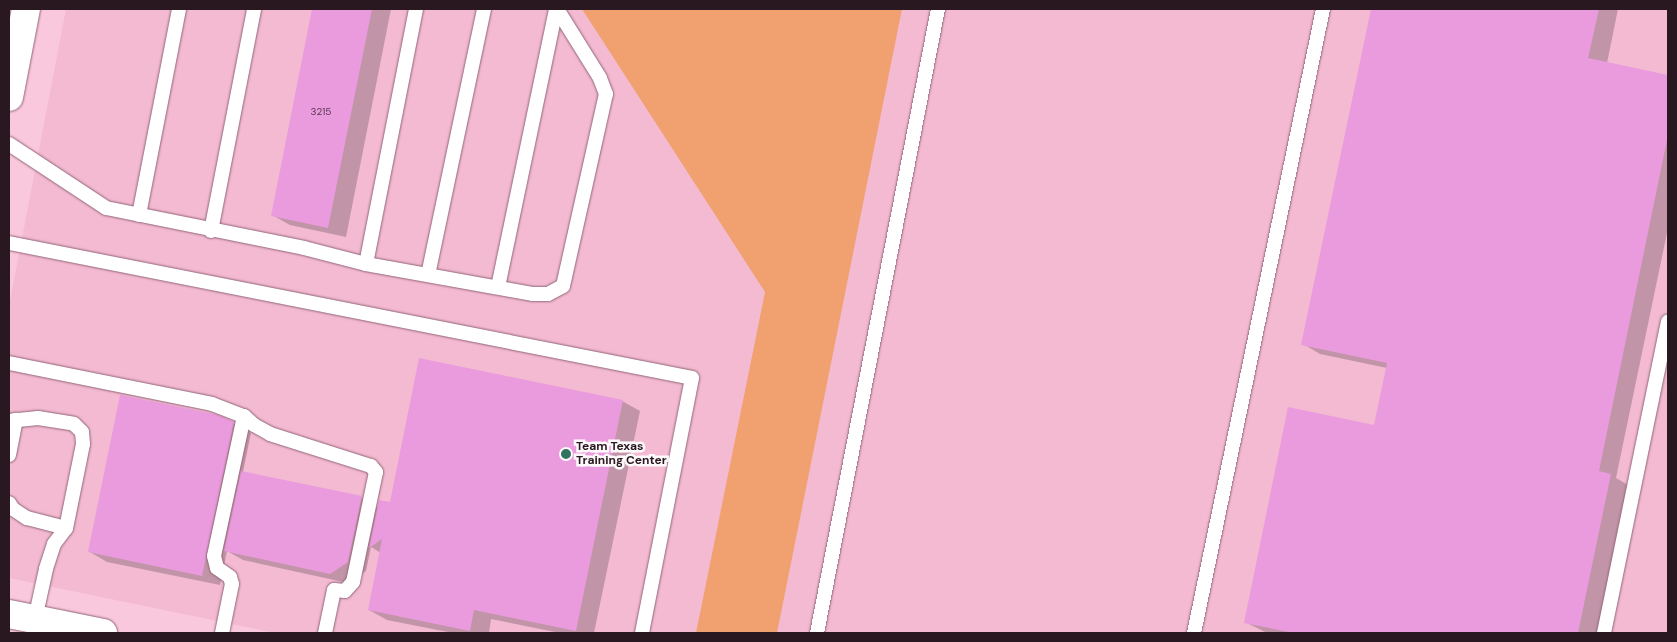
<!DOCTYPE html>
<html>
<head>
<meta charset="utf-8">
<style>
	body { margin:0 }
	#map { position:relative; width:1677px; height:642px; overflow:hidden; background:#fac8dc; font-family:"DM Sans",sans-serif }
	div>[style] { position:absolute }
	[style*='--x'] { left:calc(var(--x)*1px); top:calc(var(--y)*1px); width:calc(var(--w)*1px); rotate:calc(var(--a)*1deg) }
	.built>* { inset:0; background:#f3bad1 }
	.green>* { inset:0; background:#f1a170 }
	.shadow>* { inset:0; background:#0003 }
	.building>* { inset:0; background:#ea9bde }
	.roads { filter:drop-shadow(0 0 1px #926578) drop-shadow(0 0 1px #926578) }
	.lane>* { height:14px; margin:-7px; padding:0 7px; transform-origin:7px; border-radius:7px; background:#fff }
	.street>* { height:28px; margin:-14px; padding:0 14px; transform-origin:14px; border-radius:14px; background:#fff }
	.secondary>* { height:28px; margin:-14px; padding:0 14px; transform-origin:14px; border-radius:14px; background:#fff }
	.dots>* { width:14px; height:14px; translate:-50% -50%; box-sizing:border-box; border:2px solid #fdf8fa; border-radius:50% }
	span { translate:-50% -50%; white-space:nowrap; text-align:center; line-height:1.15; -webkit-text-stroke:5px #fdf8fa; paint-order:stroke }
	.number-label { font-size:10px; color:#5a3950 }
	.number-label span { -webkit-text-stroke-width:0 }
	.poi-label { font-size:12px; color:#2a1820; font-weight:700 }
	.left { translate:0 -50%; text-align:left }
	.frame { position:absolute; inset:0; border:10px solid #2a1820; pointer-events:none }
</style>
</head>
<body>
<div id="map">
	<div class="built">
		<i style="clip-path:polygon(66px 9px,1668px 9px,1668px 633px,276px 633px,9px 578px,9px 306px)"></i>
	</div>
	<div class="green">
		<i style="clip-path:polygon(582px 9px,902px 9px,777px 633px,696px 633px,765px 292px)"></i>
	</div>
	<div class="shadow">
		<i style="clip-path:polygon(313px 9px,391px 9px,346px 237px,290px 225px,272px 215px)"></i>
		<i style="clip-path:polygon(1372px 9px,1618px 9px,1607px 63px,1668px 76px,1668px 228px,1616px 478px,1628px 485px,1597px 633px,1267px 633px,1245px 622px,1375px 426px,1387px 368px,1320px 354px,1303px 344px)"></i>
		<i style="clip-path:polygon(622px 401px,640px 411px,594px 633px,560px 633px,491px 619px,489px 633px,453px 633px,387px 620px,369px 610px,381px 553px,371px 547px,366px 571px,348px 583px,243px 560px,227px 551px,220px 585px,107px 562px,90px 552px,233px 423px,251px 433px,243px 472px,362px 498px,379px 508px)"></i>
	</div>
	<div class="building">
		<i style="clip-path:polygon(312px 9px,372px 9px,328px 228px,271px 216px)"></i>
		<i style="clip-path:polygon(1371px 9px,1599px 9px,1588px 58px,1668px 75px,1668px 135px,1599px 471px,1611px 474px,1578px 633px,1294px 633px,1244px 623px,1288px 407px,1374px 425px,1387px 363px,1301px 345px)"></i>
		<i style="clip-path:polygon(419px 358px,623px 400px,576px 631px,474px 610px,470px 631px,368px 610px,382px 539px,369px 548px,379px 500px,390px 502px)"></i>
		<i style="clip-path:polygon(120px 395px,218px 415px,234px 422px,202px 576px,88px 552px)"></i>
		<i style="clip-path:polygon(241px 471px,362px 496px,348px 562px,330px 574px,224px 551px)"></i>
	</div>
	<div class="roads">
		<div class="lane">
			<i style="--x:9;--y:144;--w:116;--a:33.4"></i>
			<i style="--x:106;--y:208;--w:202;--a:11.4"></i>
			<i style="--x:304;--y:248;--w:64;--a:14.5"></i>
			<i style="--x:366;--y:264;--w:170;--a:10.2"></i>
			<i style="--x:533;--y:294;--w:15;--a:0"></i>
			<i style="--x:548;--y:294;--w:17;--a:-28"></i>
			<i style="--x:563;--y:286;--w:197;--a:-77.4"></i>
			<i style="--x:606;--y:94;--w:17;--a:-111"></i>
			<i style="--x:600;--y:78;--w:81;--a:-121.9"></i>
			<i style="--x:139;--y:215;--w:210;--a:-79"></i>
			<i style="--x:211;--y:231;--w:226;--a:-79"></i>
			<i style="--x:9;--y:243;--w:696;--a:11.18"></i>
			<i style="--x:692;--y:378;--w:260;--a:101.1"></i>
			<i style="--x:366;--y:264;--w:260;--a:-78.9"></i>
			<i style="--x:428;--y:275;--w:272;--a:-78.1"></i>
			<i style="--x:498;--y:287;--w:284;--a:-78.2"></i>
			<i style="--x:9;--y:363;--w:207;--a:11.4"></i>
			<i style="--x:212;--y:404;--w:34;--a:21"></i>
			<i style="--x:244;--y:416;--w:13;--a:42"></i>
			<i style="--x:254;--y:425;--w:18;--a:29"></i>
			<i style="--x:270;--y:434;--w:106;--a:17.6"></i>
			<i style="--x:371;--y:466;--w:8;--a:50"></i>
			<i style="--x:376;--y:472;--w:112;--a:101.8"></i>
			<i style="--x:353;--y:582;--w:12;--a:132"></i>
			<i style="--x:345;--y:591;--w:11;--a:-175"></i>
			<i style="--x:334;--y:590;--w:44;--a:101.8"></i>
			<i style="--x:9;--y:421;--w:29;--a:-6"></i>
			<i style="--x:38;--y:418;--w:36;--a:9"></i>
			<i style="--x:74;--y:424;--w:11;--a:45"></i>
			<i style="--x:82;--y:432;--w:12;--a:85"></i>
			<i style="--x:83;--y:444;--w:86;--a:101.4"></i>
			<i style="--x:66;--y:528;--w:20;--a:127"></i>
			<i style="--x:54;--y:544;--w:26;--a:108"></i>
			<i style="--x:46;--y:569;--w:51;--a:102.4"></i>
			<i style="--x:9;--y:455;--w:36;--a:-79"></i>
			<i style="--x:9;--y:503;--w:7;--a:56"></i>
			<i style="--x:13;--y:509;--w:17;--a:33"></i>
			<i style="--x:27;--y:518;--w:40;--a:14.4"></i>
			<i style="--x:222;--y:633;--w:50;--a:-78.5"></i>
			<i style="--x:232;--y:584;--w:7;--a:-106"></i>
			<i style="--x:230;--y:577;--w:16;--a:-145"></i>
			<i style="--x:217;--y:568;--w:12;--a:-104"></i>
			<i style="--x:214;--y:556;--w:143;--a:-77.9"></i>
			<i style="--x:817;--y:633;--w:636;--a:-79.03"></i>
			<i style="--x:1194;--y:633;--w:637;--a:-78.32"></i>
			<i style="--x:1604;--y:633;--w:318;--a:-78.4"></i>
		</div>
		<div class="street">
			<i style="--x:9;--y:97;--w:90;--a:-79.1"></i>
		</div>
		<div class="secondary">
			<i style="--x:9;--y:614;--w:96;--a:11.4"></i>
		</div>
	</div>
	<div class="dots">
		<i style="left:566px;top:454px;background:#327260"></i>
	</div>
	<div class="number-label">
		<span style="left:321px;top:112px">3215</span>
	</div>
	<div class="poi-label">
		<span class="left" style="left:576px;top:454px">Team Texas<br>Training Center</span>
	</div>
	<div class="frame"></div>
</div>
</body>
</html>
